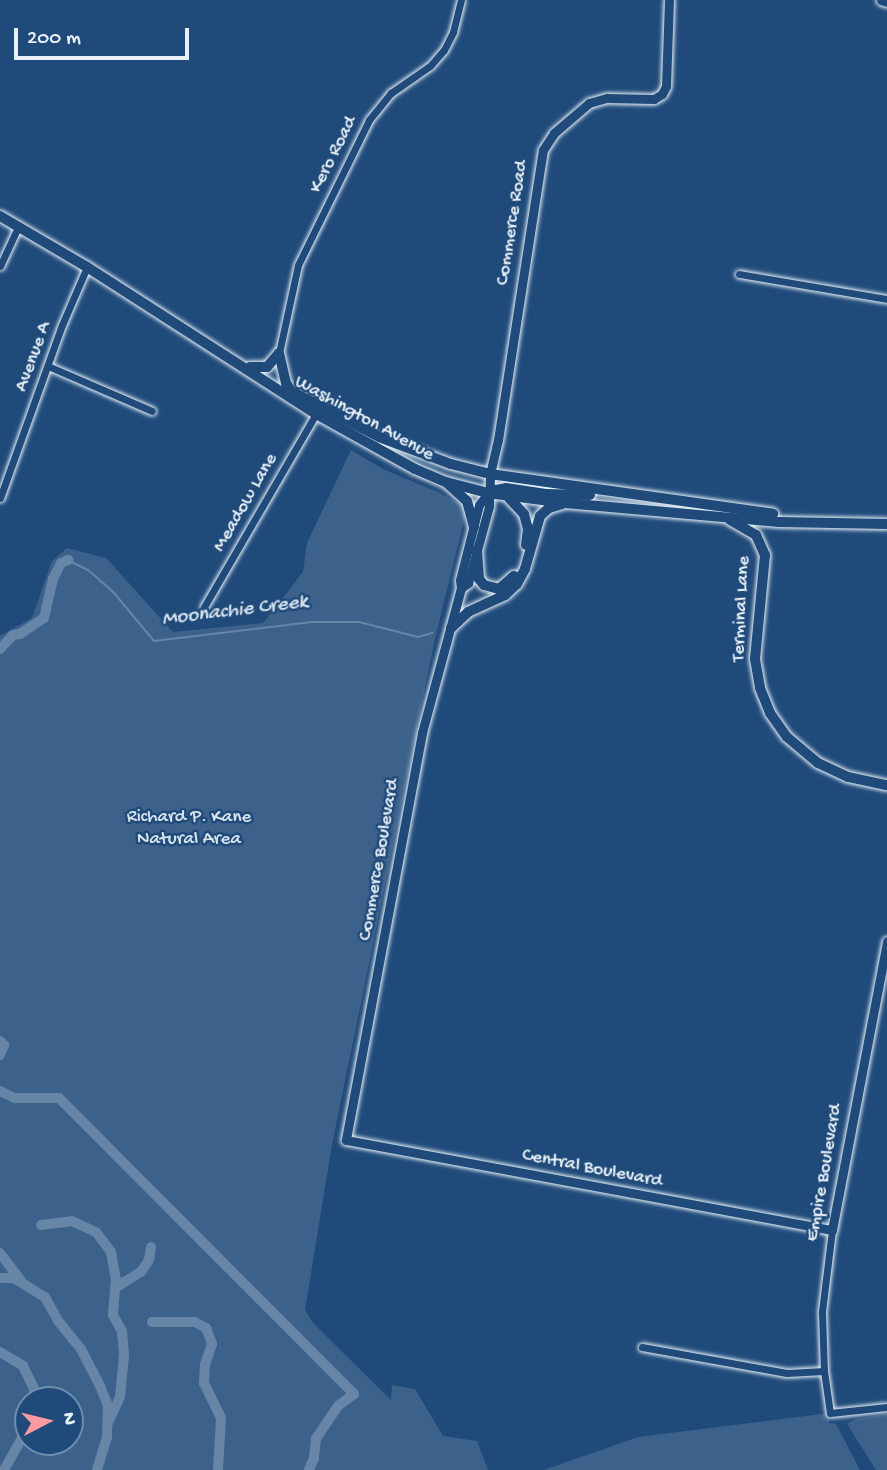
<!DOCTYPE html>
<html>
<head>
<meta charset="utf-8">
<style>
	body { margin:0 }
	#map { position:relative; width:887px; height:1470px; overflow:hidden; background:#1f4a7a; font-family:"Gochi Hand",sans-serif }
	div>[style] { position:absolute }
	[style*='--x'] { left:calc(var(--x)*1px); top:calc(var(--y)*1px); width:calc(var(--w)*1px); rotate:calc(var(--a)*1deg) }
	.green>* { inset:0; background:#3c628c }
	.stream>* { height:2px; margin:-1px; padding:0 1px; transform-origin:1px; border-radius:1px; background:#6685a7 }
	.river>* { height:10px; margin:-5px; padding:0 5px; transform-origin:5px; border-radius:5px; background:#6685a7 }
	.roads { filter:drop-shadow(0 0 2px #e8f1f8) drop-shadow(0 0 2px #e8f1f8) }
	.minor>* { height:7px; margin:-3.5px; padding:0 3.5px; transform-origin:3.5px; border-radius:3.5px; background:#1f4a7a }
	.tertiary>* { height:9px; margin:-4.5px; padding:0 4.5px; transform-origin:4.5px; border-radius:4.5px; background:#1f4a7a }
	.secondary>* { height:10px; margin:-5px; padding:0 5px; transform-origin:5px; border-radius:5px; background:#1f4a7a }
	.primary>* { height:10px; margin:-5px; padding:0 5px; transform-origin:5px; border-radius:5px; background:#1f4a7a }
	span { translate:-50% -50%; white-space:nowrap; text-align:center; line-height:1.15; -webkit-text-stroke:5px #1f4a7a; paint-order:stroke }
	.street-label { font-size:19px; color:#e8f1f8 }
	.park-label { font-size:19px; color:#d7e3ed }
	.water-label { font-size:21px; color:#d4e1ec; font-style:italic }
	.north { position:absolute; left:14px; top:1386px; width:70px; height:70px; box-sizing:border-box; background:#1f4a7a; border:2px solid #6f8dac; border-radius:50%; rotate:83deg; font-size:19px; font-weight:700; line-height:28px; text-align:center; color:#e8f1f8 }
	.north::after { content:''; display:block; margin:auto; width:24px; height:32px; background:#ff9aa2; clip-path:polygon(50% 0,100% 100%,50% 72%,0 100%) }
	.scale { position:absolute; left:14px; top:28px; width:175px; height:32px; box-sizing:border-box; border:4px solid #e8f1f8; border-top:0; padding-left:9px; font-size:21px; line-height:24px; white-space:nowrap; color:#e8f1f8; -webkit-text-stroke:5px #1f4a7a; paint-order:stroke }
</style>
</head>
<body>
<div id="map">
	<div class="green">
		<i style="clip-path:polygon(evenodd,351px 450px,383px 469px,440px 493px,467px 508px,434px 643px,332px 1145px,305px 1310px,313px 1323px,391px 1400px,392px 1385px,415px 1389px,443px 1436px,477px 1441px,488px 1470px,0 1470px,0 636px,32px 618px,52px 561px,67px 548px,106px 558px,173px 632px,263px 623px,303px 572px,307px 543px,351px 450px,28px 1400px,70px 1400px,70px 1442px,28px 1442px,28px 1400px)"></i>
		<i style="clip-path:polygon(830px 1413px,829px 1423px,836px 1424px,860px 1470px,544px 1470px,638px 1437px)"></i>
		<i style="clip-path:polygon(887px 1414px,887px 1470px,876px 1470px,847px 1424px,856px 1419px)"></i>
	</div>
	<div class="stream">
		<i style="--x:68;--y:560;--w:22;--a:27"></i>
		<i style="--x:88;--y:570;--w:35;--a:41"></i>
		<i style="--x:114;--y:593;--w:62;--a:50.2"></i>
		<i style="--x:154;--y:641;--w:157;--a:-6.9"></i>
		<i style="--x:310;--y:622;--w:49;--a:0"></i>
		<i style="--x:359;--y:622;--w:61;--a:14.3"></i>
		<i style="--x:418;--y:637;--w:15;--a:-16"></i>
	</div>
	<div class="river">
		<i style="--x:0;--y:649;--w:19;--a:-47"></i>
		<i style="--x:13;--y:635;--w:7;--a:-8"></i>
		<i style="--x:20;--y:634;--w:29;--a:-34"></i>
		<i style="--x:44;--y:618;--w:40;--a:-77"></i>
		<i style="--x:53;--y:579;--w:18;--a:-63"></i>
		<i style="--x:61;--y:563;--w:8;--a:-23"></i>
		<i style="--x:0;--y:1041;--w:6;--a:45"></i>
		<i style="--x:4;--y:1045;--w:11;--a:112"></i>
		<i style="--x:0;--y:1091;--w:17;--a:25"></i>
		<i style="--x:15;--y:1098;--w:44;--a:0"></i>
		<i style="--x:59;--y:1098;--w:418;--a:45.1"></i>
		<i style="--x:354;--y:1394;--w:20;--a:143"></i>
		<i style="--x:338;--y:1406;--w:40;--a:124"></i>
		<i style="--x:316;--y:1439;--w:19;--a:96"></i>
		<i style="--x:314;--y:1458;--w:13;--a:113"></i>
		<i style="--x:41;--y:1225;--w:31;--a:-7"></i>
		<i style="--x:72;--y:1221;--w:26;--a:25"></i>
		<i style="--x:96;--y:1232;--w:25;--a:53"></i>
		<i style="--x:111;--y:1252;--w:27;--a:80"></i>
		<i style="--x:116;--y:1279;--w:36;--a:95"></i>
		<i style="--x:113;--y:1315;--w:18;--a:61"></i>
		<i style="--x:122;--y:1331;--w:24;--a:85"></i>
		<i style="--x:124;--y:1355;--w:42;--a:95.4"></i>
		<i style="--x:120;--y:1397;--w:29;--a:115"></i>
		<i style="--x:0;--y:1253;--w:35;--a:53"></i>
		<i style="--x:0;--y:1278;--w:14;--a:0"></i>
		<i style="--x:14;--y:1278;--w:36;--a:32"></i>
		<i style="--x:45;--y:1297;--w:29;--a:61"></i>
		<i style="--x:59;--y:1322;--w:35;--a:51"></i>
		<i style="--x:81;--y:1349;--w:42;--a:62.8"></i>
		<i style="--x:100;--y:1386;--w:22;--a:68"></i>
		<i style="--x:108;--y:1406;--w:31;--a:92"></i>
		<i style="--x:107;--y:1437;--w:34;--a:107"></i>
		<i style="--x:115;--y:1288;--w:31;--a:-32"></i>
		<i style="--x:141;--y:1272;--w:14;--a:-56"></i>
		<i style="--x:149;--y:1260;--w:13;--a:-81"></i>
		<i style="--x:152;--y:1322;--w:43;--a:0"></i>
		<i style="--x:195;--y:1322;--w:13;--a:29"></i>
		<i style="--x:206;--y:1328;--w:17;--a:69"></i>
		<i style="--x:212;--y:1344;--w:21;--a:109"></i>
		<i style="--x:205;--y:1364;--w:19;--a:93"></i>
		<i style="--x:204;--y:1383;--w:39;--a:64"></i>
		<i style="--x:221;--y:1418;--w:52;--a:93.3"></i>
		<i style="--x:0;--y:1352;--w:27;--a:31"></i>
		<i style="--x:23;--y:1366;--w:25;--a:64"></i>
		<i style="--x:34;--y:1389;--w:11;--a:90"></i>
		<i style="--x:4;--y:1470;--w:49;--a:-60.8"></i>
	</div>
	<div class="roads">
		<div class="minor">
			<i style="--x:0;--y:266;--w:43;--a:-65.2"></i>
			<i style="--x:739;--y:274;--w:150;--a:9.6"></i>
			<i style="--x:279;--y:353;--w:90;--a:-77.8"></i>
			<i style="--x:298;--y:265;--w:161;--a:-63.9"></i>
			<i style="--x:369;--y:120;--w:35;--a:-51"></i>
			<i style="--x:391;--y:93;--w:47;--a:-34.7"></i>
			<i style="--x:430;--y:66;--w:21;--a:-49"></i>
			<i style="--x:444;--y:50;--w:20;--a:-63"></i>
			<i style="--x:453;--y:32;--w:33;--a:-76"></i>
			<i style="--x:48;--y:366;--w:113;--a:23.4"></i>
			<i style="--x:0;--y:498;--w:184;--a:-70.3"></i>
			<i style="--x:62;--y:325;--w:63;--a:-66.7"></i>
			<i style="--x:204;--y:607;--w:223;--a:-59.9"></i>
			<i style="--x:832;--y:1230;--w:83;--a:97"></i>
			<i style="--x:822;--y:1312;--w:59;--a:88.1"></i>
			<i style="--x:824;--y:1371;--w:42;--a:81.9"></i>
			<i style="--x:830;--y:1413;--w:57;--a:-6"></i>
			<i style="--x:642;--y:1347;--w:147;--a:10.2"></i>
			<i style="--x:787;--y:1373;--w:37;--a:-3"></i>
		</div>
		<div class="tertiary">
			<i style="--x:881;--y:0;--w:6;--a:18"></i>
			<i style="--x:488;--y:493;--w:15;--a:127"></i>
			<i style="--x:479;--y:505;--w:77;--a:104.2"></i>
			<i style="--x:460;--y:580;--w:8;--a:83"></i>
			<i style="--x:461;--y:588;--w:150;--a:105.1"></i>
			<i style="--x:422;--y:733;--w:414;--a:100.6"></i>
			<i style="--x:346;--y:1140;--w:494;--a:10.5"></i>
			<i style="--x:832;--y:1230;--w:294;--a:-79.2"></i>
			<i style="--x:461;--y:588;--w:9;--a:-36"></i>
			<i style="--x:468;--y:583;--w:80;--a:-74.7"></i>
			<i style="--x:489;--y:506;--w:32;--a:-88"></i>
			<i style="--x:490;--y:474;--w:35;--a:-77"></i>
			<i style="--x:498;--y:440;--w:293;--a:-81.2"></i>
			<i style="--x:543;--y:150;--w:20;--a:-57"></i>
			<i style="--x:554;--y:133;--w:46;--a:-40.6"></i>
			<i style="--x:589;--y:103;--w:19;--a:-16"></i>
			<i style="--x:607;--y:98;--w:47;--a:1.2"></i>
			<i style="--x:654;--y:99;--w:9;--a:-32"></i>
			<i style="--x:662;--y:94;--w:9;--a:-63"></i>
			<i style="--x:666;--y:86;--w:86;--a:-88"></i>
		</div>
		<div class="secondary">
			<i style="--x:730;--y:520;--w:30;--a:30"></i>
			<i style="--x:756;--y:535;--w:22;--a:66"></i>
			<i style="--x:765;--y:555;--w:104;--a:95.5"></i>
			<i style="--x:755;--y:659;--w:29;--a:80"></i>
			<i style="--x:760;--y:688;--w:27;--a:68"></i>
			<i style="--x:770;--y:713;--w:29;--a:55"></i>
			<i style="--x:787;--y:737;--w:40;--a:40"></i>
			<i style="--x:818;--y:763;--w:33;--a:25"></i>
			<i style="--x:848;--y:777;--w:40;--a:12"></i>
		</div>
		<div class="primary">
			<i style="--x:0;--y:216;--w:101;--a:30.4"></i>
			<i style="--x:87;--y:267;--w:272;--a:32.7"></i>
			<i style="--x:316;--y:414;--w:113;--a:29.1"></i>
			<i style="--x:415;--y:469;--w:34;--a:23"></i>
			<i style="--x:446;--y:482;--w:43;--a:14.7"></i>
			<i style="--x:488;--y:493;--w:78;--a:7.4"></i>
			<i style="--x:565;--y:503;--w:215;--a:5.1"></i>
			<i style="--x:779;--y:522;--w:108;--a:1.1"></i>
			<i style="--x:279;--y:353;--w:31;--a:77"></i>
			<i style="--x:286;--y:383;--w:9;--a:58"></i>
			<i style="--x:250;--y:367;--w:17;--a:0"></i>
			<i style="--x:267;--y:367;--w:18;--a:-49"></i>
			<i style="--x:295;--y:393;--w:95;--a:27.6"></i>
			<i style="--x:379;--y:437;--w:77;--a:20.6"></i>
			<i style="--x:451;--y:464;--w:40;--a:14.4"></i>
			<i style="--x:490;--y:474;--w:286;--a:8"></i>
			<i style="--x:448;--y:484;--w:25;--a:42"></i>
			<i style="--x:467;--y:501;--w:27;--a:75"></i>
			<i style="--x:491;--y:491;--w:15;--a:-11"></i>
			<i style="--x:506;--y:488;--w:40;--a:8.5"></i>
			<i style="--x:546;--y:494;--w:44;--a:1.3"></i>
			<i style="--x:509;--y:498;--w:22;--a:47"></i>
			<i style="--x:524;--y:514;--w:16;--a:75"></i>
			<i style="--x:528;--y:529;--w:16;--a:97"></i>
			<i style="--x:477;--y:550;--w:29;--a:86"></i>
			<i style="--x:479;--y:579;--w:8;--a:50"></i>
			<i style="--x:484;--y:585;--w:16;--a:15"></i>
			<i style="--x:499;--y:589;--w:20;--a:-41"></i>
			<i style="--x:451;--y:628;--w:23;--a:-43"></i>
			<i style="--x:468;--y:612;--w:41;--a:-24.7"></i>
			<i style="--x:505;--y:595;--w:16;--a:-43"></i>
			<i style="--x:517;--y:584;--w:17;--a:-62"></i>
			<i style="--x:525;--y:569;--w:55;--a:-74.2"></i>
			<i style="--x:540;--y:516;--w:12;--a:-42"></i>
			<i style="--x:549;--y:508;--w:14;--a:-17"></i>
		</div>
	</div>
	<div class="street-label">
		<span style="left:334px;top:155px;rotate:-63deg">Kero Road</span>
		<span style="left:513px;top:223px;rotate:-81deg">Commerce Road</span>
		<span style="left:34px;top:357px;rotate:-70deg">Avenue A</span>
		<span style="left:364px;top:419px;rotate:29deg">Washington Avenue</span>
		<span style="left:246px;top:503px;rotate:-60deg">Meadow Lane</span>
		<span style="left:742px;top:609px;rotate:-87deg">Terminal Lane</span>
		<span style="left:380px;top:860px;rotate:-80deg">Commerce Boulevard</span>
		<span style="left:592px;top:1169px;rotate:11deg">Central Boulevard</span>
		<span style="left:825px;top:1173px;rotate:-80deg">Empire Boulevard</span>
	</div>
	<div class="park-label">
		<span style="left:189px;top:829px">Richard P. Kane<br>Natural Area</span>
	</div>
	<div class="water-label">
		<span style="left:235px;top:612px;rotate:-7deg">Moonachie Creek</span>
	</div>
	<div class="north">N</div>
	<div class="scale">200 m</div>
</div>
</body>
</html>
